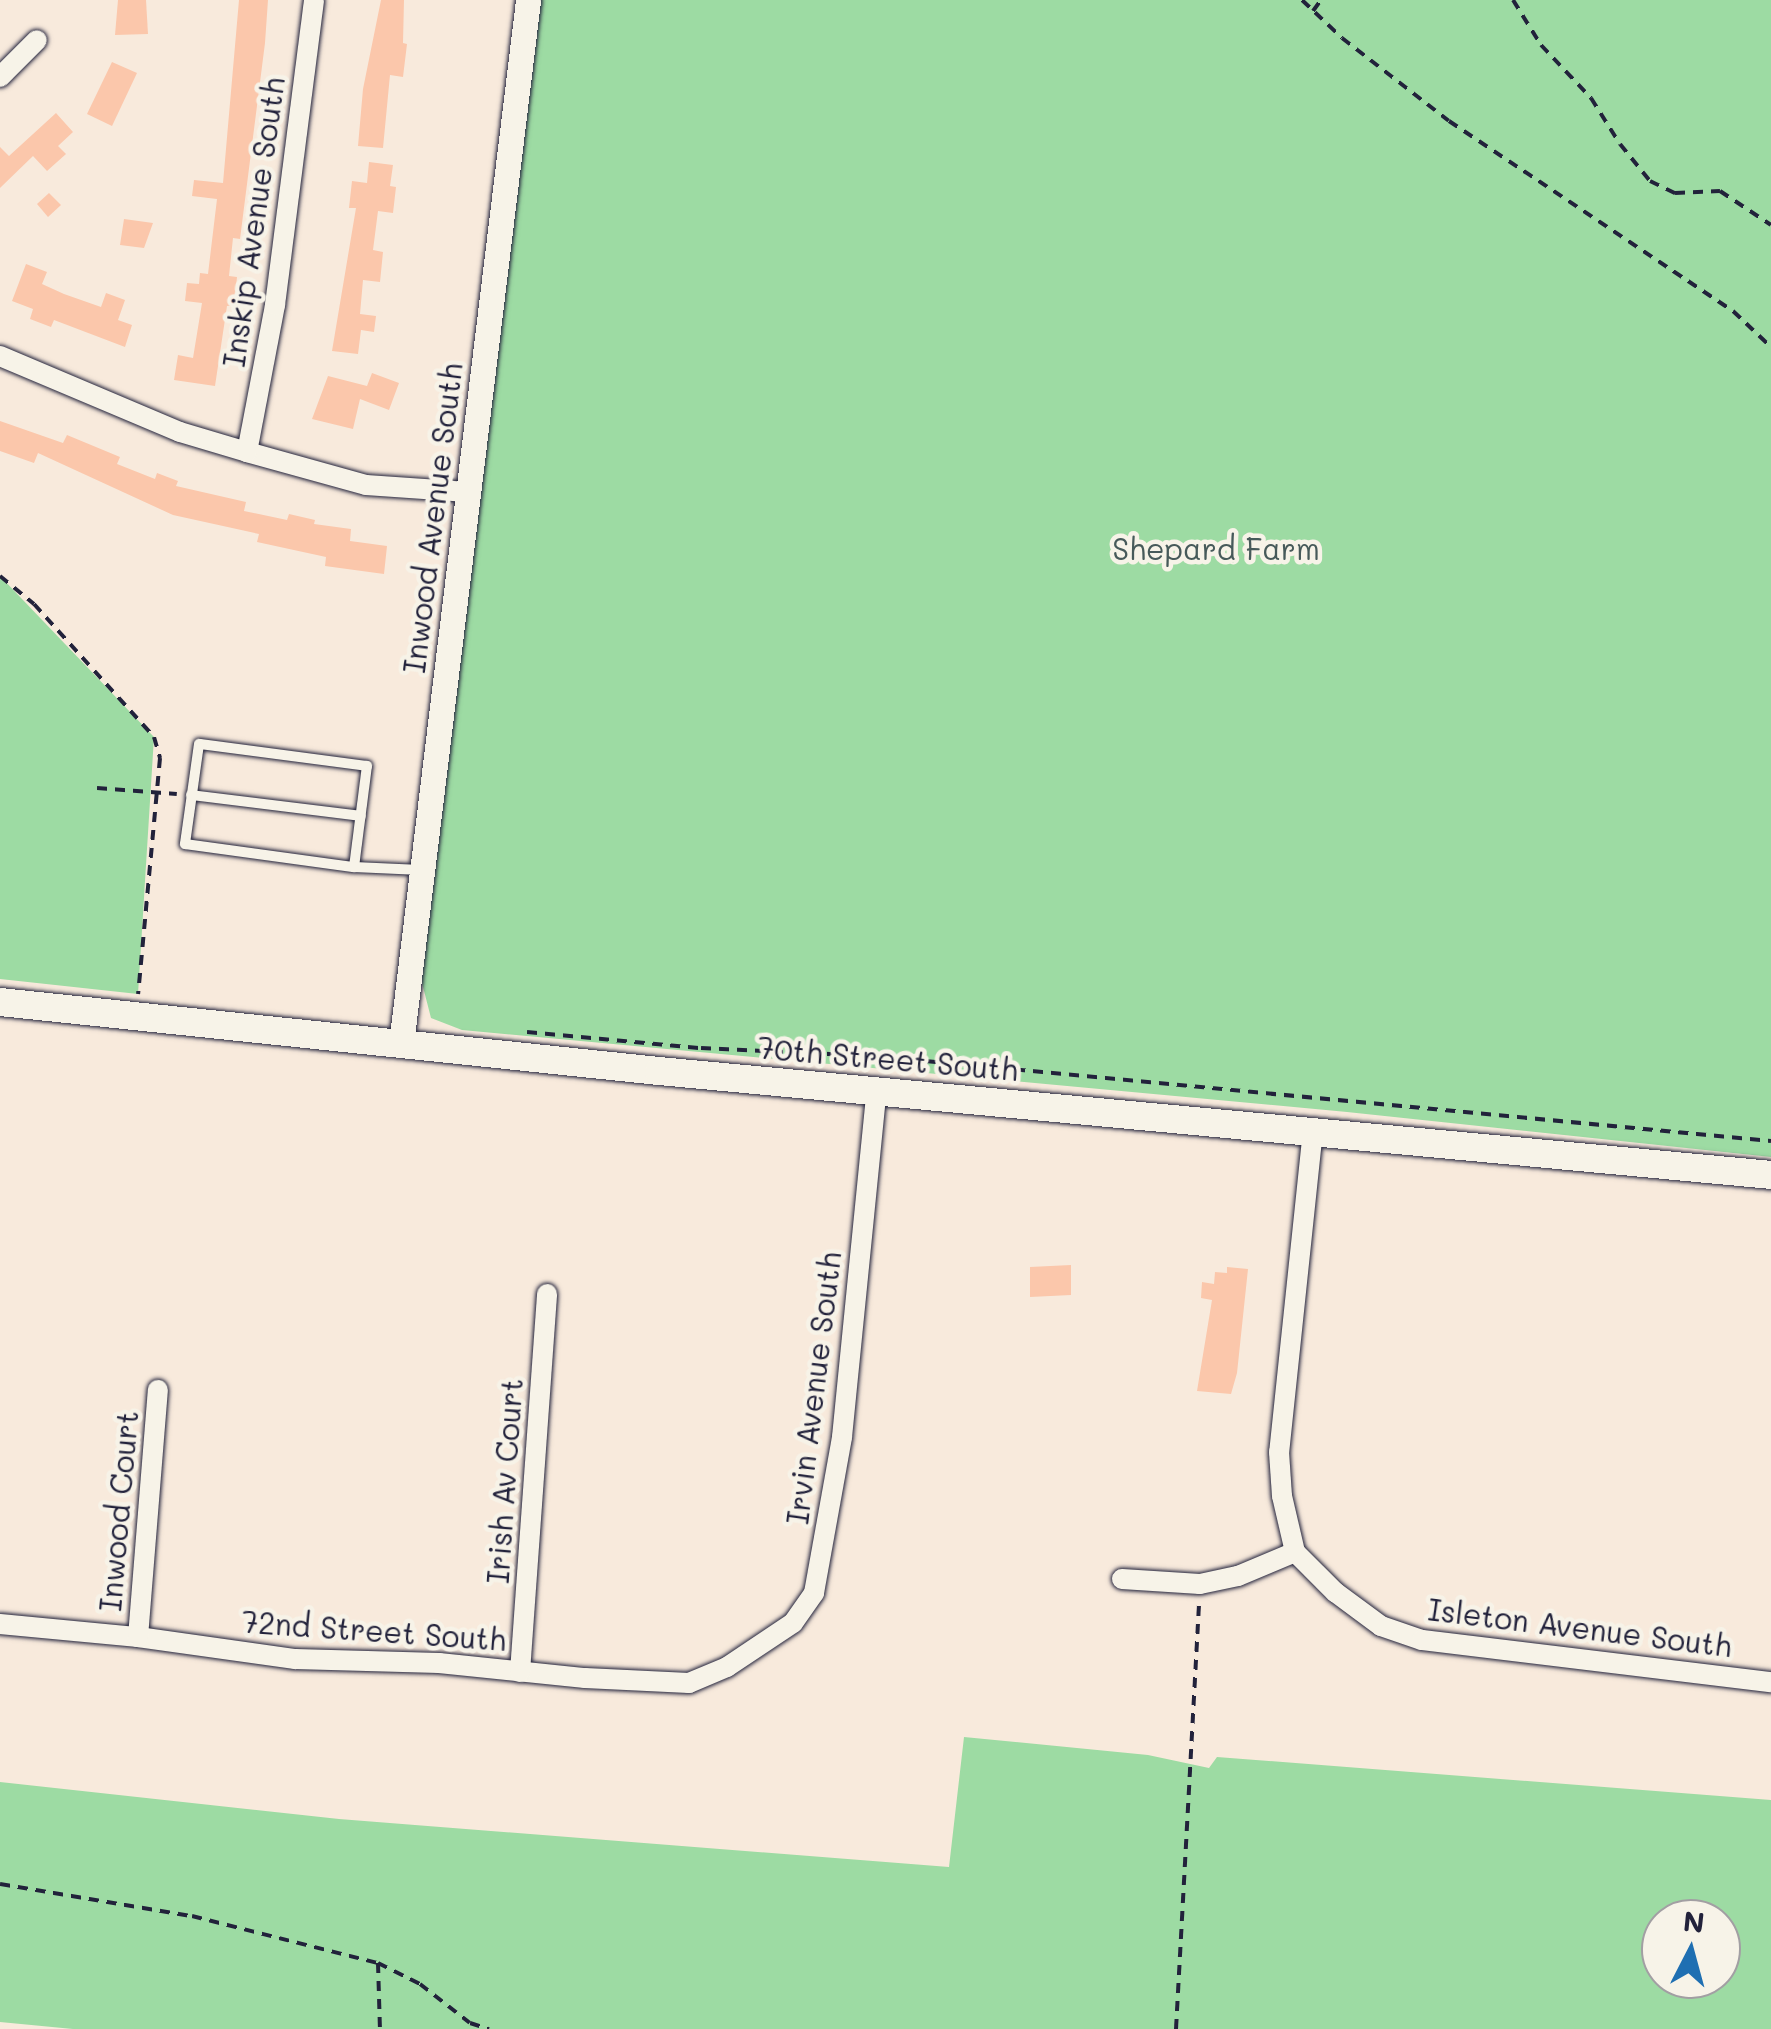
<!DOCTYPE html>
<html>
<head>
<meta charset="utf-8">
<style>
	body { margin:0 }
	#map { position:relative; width:1771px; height:2029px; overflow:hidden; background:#f8eadc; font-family:Mali,sans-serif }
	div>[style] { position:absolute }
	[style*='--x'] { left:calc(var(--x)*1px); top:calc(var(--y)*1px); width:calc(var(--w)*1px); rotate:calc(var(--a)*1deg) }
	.green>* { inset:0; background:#9ddba3 }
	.building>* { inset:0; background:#fbc7ab }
	.path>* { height:4px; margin-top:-2px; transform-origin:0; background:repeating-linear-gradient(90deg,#22223b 0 10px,transparent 0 18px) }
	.roads { filter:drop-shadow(0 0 2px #22223b) drop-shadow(0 0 2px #22223b) }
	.service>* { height:10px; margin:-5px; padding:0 5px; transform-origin:5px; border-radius:5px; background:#f7f3e8 }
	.minor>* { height:20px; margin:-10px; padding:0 10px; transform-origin:10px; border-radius:10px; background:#f7f3e8 }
	.tertiary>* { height:25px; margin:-12.5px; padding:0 12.5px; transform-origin:12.5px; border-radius:12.5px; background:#f7f3e8 }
	.secondary>* { height:28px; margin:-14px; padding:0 14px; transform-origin:14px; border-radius:14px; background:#f7f3e8 }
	span { translate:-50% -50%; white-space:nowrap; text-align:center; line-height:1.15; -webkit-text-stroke:9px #f7f3e8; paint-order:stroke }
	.street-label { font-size:30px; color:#22223b }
	.park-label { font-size:30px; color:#475a5a }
	.north { position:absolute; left:1641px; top:1899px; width:100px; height:100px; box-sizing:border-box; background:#f7f3e8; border:2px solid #a29fa3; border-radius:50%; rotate:6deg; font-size:28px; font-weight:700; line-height:40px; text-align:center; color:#22223b }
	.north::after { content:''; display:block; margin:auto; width:35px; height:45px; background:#1f6fb2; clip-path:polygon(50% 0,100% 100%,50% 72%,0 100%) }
</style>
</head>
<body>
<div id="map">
	<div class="green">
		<i style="clip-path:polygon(538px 0,1771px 0,1771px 1157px,1347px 1112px,462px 1030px,431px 1018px,421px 979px)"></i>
		<i style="clip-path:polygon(0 576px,154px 737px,138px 994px,0 979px)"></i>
		<i style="clip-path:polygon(evenodd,964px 1737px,1148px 1755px,1209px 1768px,1217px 1757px,1771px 1800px,1771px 2029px,73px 2029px,0 2022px,0 1782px,339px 1819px,949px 1867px,964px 1737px,1661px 1919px,1721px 1919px,1721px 1979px,1661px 1979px,1661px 1919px)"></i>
	</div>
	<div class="building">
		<i style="clip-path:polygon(118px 0,146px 0,148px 34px,115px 35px)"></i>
		<i style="clip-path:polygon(239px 0,268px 0,265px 43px,240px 239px,233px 238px,229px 276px,237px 277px,234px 306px,227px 306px,215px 386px,174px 380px,178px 355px,193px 358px,202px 303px,185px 301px,187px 283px,199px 284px,200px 273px,208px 274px,217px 199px,192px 196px,194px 180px,223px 183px)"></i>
		<i style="clip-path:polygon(381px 0,404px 0,403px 43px,407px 44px,403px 77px,390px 75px,383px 148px,358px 146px,363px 89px)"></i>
		<i style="clip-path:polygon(112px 62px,137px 73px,112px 126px,87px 114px)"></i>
		<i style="clip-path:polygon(56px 113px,73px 132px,58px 146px,66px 154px,47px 171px,33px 156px,0 188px,0 147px,9px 156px)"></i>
		<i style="clip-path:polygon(369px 162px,393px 165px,390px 186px,396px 187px,393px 213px,378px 211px,373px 250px,383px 252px,380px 282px,363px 280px,360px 314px,376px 316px,374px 332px,361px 330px,358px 354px,332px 351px,356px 208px,349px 208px,352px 181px,367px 183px)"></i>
		<i style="clip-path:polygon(49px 193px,61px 205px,48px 217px,37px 204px)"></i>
		<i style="clip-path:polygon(124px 219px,153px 223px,144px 248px,120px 245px)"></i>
		<i style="clip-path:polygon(26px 264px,47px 272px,42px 284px,64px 294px,101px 307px,106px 293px,125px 300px,118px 320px,132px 325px,125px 347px,54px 320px,51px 327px,30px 319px,33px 309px,12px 301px)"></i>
		<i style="clip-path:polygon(372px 373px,399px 383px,389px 410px,360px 399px,353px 429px,312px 419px,328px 376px,367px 386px)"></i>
		<i style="clip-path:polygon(0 421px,63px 443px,67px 435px,120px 457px,117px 464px,155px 479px,157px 473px,178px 481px,176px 486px,246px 502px,244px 511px,287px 520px,289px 514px,315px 520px,314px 524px,351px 529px,350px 541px,387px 546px,384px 574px,325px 566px,326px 557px,257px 542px,259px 534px,173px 515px,38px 453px,34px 463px,0 451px)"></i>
		<i style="clip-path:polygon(1071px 1265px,1071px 1295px,1030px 1297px,1030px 1267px)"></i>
		<i style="clip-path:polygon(1227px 1267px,1248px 1269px,1237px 1373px,1231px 1394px,1197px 1391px,1212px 1300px,1201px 1298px,1202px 1282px,1214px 1284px,1215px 1272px,1227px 1273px)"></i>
	</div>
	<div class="path">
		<i style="--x:1302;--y:0;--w:55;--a:43.5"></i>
		<i style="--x:1342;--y:38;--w:135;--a:37.8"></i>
		<i style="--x:1449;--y:121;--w:342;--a:33.8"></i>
		<i style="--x:1733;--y:311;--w:52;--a:43.5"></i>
		<i style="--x:1513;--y:0;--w:53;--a:58.1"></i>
		<i style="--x:1541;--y:45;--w:73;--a:46.7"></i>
		<i style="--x:1591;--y:98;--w:54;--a:57.8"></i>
		<i style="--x:1620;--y:144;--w:48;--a:51"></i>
		<i style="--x:1650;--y:181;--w:28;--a:26"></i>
		<i style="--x:1675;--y:193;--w:45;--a:-2.5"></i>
		<i style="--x:1720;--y:191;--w:61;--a:33.7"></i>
		<i style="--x:1313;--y:11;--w:14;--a:-54"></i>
		<i style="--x:0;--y:576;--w:44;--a:39.5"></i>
		<i style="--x:34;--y:604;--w:179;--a:47.9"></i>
		<i style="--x:154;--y:737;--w:22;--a:74"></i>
		<i style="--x:160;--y:758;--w:237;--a:95.3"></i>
		<i style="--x:97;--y:788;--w:80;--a:4.3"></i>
		<i style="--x:527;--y:1032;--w:175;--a:5.3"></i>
		<i style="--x:701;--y:1048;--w:171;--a:2.7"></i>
		<i style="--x:872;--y:1056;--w:903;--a:5.4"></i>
		<i style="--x:0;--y:1884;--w:195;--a:9.5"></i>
		<i style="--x:192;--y:1916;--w:192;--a:14.2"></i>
		<i style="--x:378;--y:1963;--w:47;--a:26.6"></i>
		<i style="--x:420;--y:1984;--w:63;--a:38"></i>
		<i style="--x:470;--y:2023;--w:20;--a:18"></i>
		<i style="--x:378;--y:1963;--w:66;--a:88.3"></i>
		<i style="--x:1176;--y:2029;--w:426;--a:-86.9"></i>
	</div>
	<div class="roads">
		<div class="service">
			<i style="--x:191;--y:795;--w:171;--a:7"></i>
			<i style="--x:354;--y:867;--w:102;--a:-82.7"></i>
			<i style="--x:367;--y:766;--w:169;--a:-172.5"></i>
			<i style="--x:199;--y:744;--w:101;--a:98"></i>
			<i style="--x:185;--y:844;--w:171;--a:7.8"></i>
			<i style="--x:354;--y:867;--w:67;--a:2.6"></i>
		</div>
		<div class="minor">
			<i style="--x:0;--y:77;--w:52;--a:-45"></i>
			<i style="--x:0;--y:356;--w:195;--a:22.9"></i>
			<i style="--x:180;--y:432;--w:70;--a:16.6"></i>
			<i style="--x:247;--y:452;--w:123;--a:15.5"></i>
			<i style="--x:366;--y:485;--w:102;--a:3.9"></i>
			<i style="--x:247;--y:452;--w:150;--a:-79.2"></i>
			<i style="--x:275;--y:305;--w:307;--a:-82.7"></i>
			<i style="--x:1313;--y:1130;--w:324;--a:96"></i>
			<i style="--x:1279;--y:1452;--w:44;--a:86.1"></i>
			<i style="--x:1282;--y:1496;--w:57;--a:76.9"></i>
			<i style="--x:1295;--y:1552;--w:57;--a:45"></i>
			<i style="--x:1335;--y:1592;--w:57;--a:36.5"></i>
			<i style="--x:1381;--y:1626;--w:43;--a:18.9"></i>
			<i style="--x:1422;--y:1640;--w:352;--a:6.9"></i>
			<i style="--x:1122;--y:1579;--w:78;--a:3.7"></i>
			<i style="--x:1200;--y:1584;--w:39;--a:-12"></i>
			<i style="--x:1238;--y:1576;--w:62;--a:-22.8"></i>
			<i style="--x:0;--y:1624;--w:139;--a:5.4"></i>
			<i style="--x:138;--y:1637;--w:159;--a:8"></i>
			<i style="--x:295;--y:1659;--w:144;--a:1.6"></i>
			<i style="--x:439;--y:1663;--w:147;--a:5.9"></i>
			<i style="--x:585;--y:1678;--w:104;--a:2.8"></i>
			<i style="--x:689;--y:1683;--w:41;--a:-22.8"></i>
			<i style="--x:727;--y:1667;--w:79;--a:-33.7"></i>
			<i style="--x:793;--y:1623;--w:37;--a:-55"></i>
			<i style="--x:814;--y:1593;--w:158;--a:-79.8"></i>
			<i style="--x:842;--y:1437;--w:350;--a:-84.3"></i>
			<i style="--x:138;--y:1637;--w:248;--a:-85.4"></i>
			<i style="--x:520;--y:1672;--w:379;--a:-85.9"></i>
		</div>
		<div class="tertiary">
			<i style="--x:401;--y:1044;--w:1052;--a:-83.06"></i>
		</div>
		<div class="secondary">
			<i style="--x:0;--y:1002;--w:663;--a:5.98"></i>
			<i style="--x:659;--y:1071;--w:1117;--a:5.34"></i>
		</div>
	</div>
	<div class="street-label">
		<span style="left:253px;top:222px;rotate:-82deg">Inskip Avenue South</span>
		<span style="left:432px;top:518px;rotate:-83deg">Inwood Avenue South</span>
		<span style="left:888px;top:1058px;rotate:5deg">70th Street South</span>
		<span style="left:813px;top:1388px;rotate:-83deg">Irvin Avenue South</span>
		<span style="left:504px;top:1481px;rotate:-86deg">Irish Av Court</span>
		<span style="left:118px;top:1511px;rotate:-85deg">Inwood Court</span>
		<span style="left:1580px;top:1627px;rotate:7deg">Isleton Avenue South</span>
		<span style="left:374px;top:1630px;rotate:4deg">72nd Street South</span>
	</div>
	<div class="park-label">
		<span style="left:1216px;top:548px">Shepard Farm</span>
	</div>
	<div class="north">N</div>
</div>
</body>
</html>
